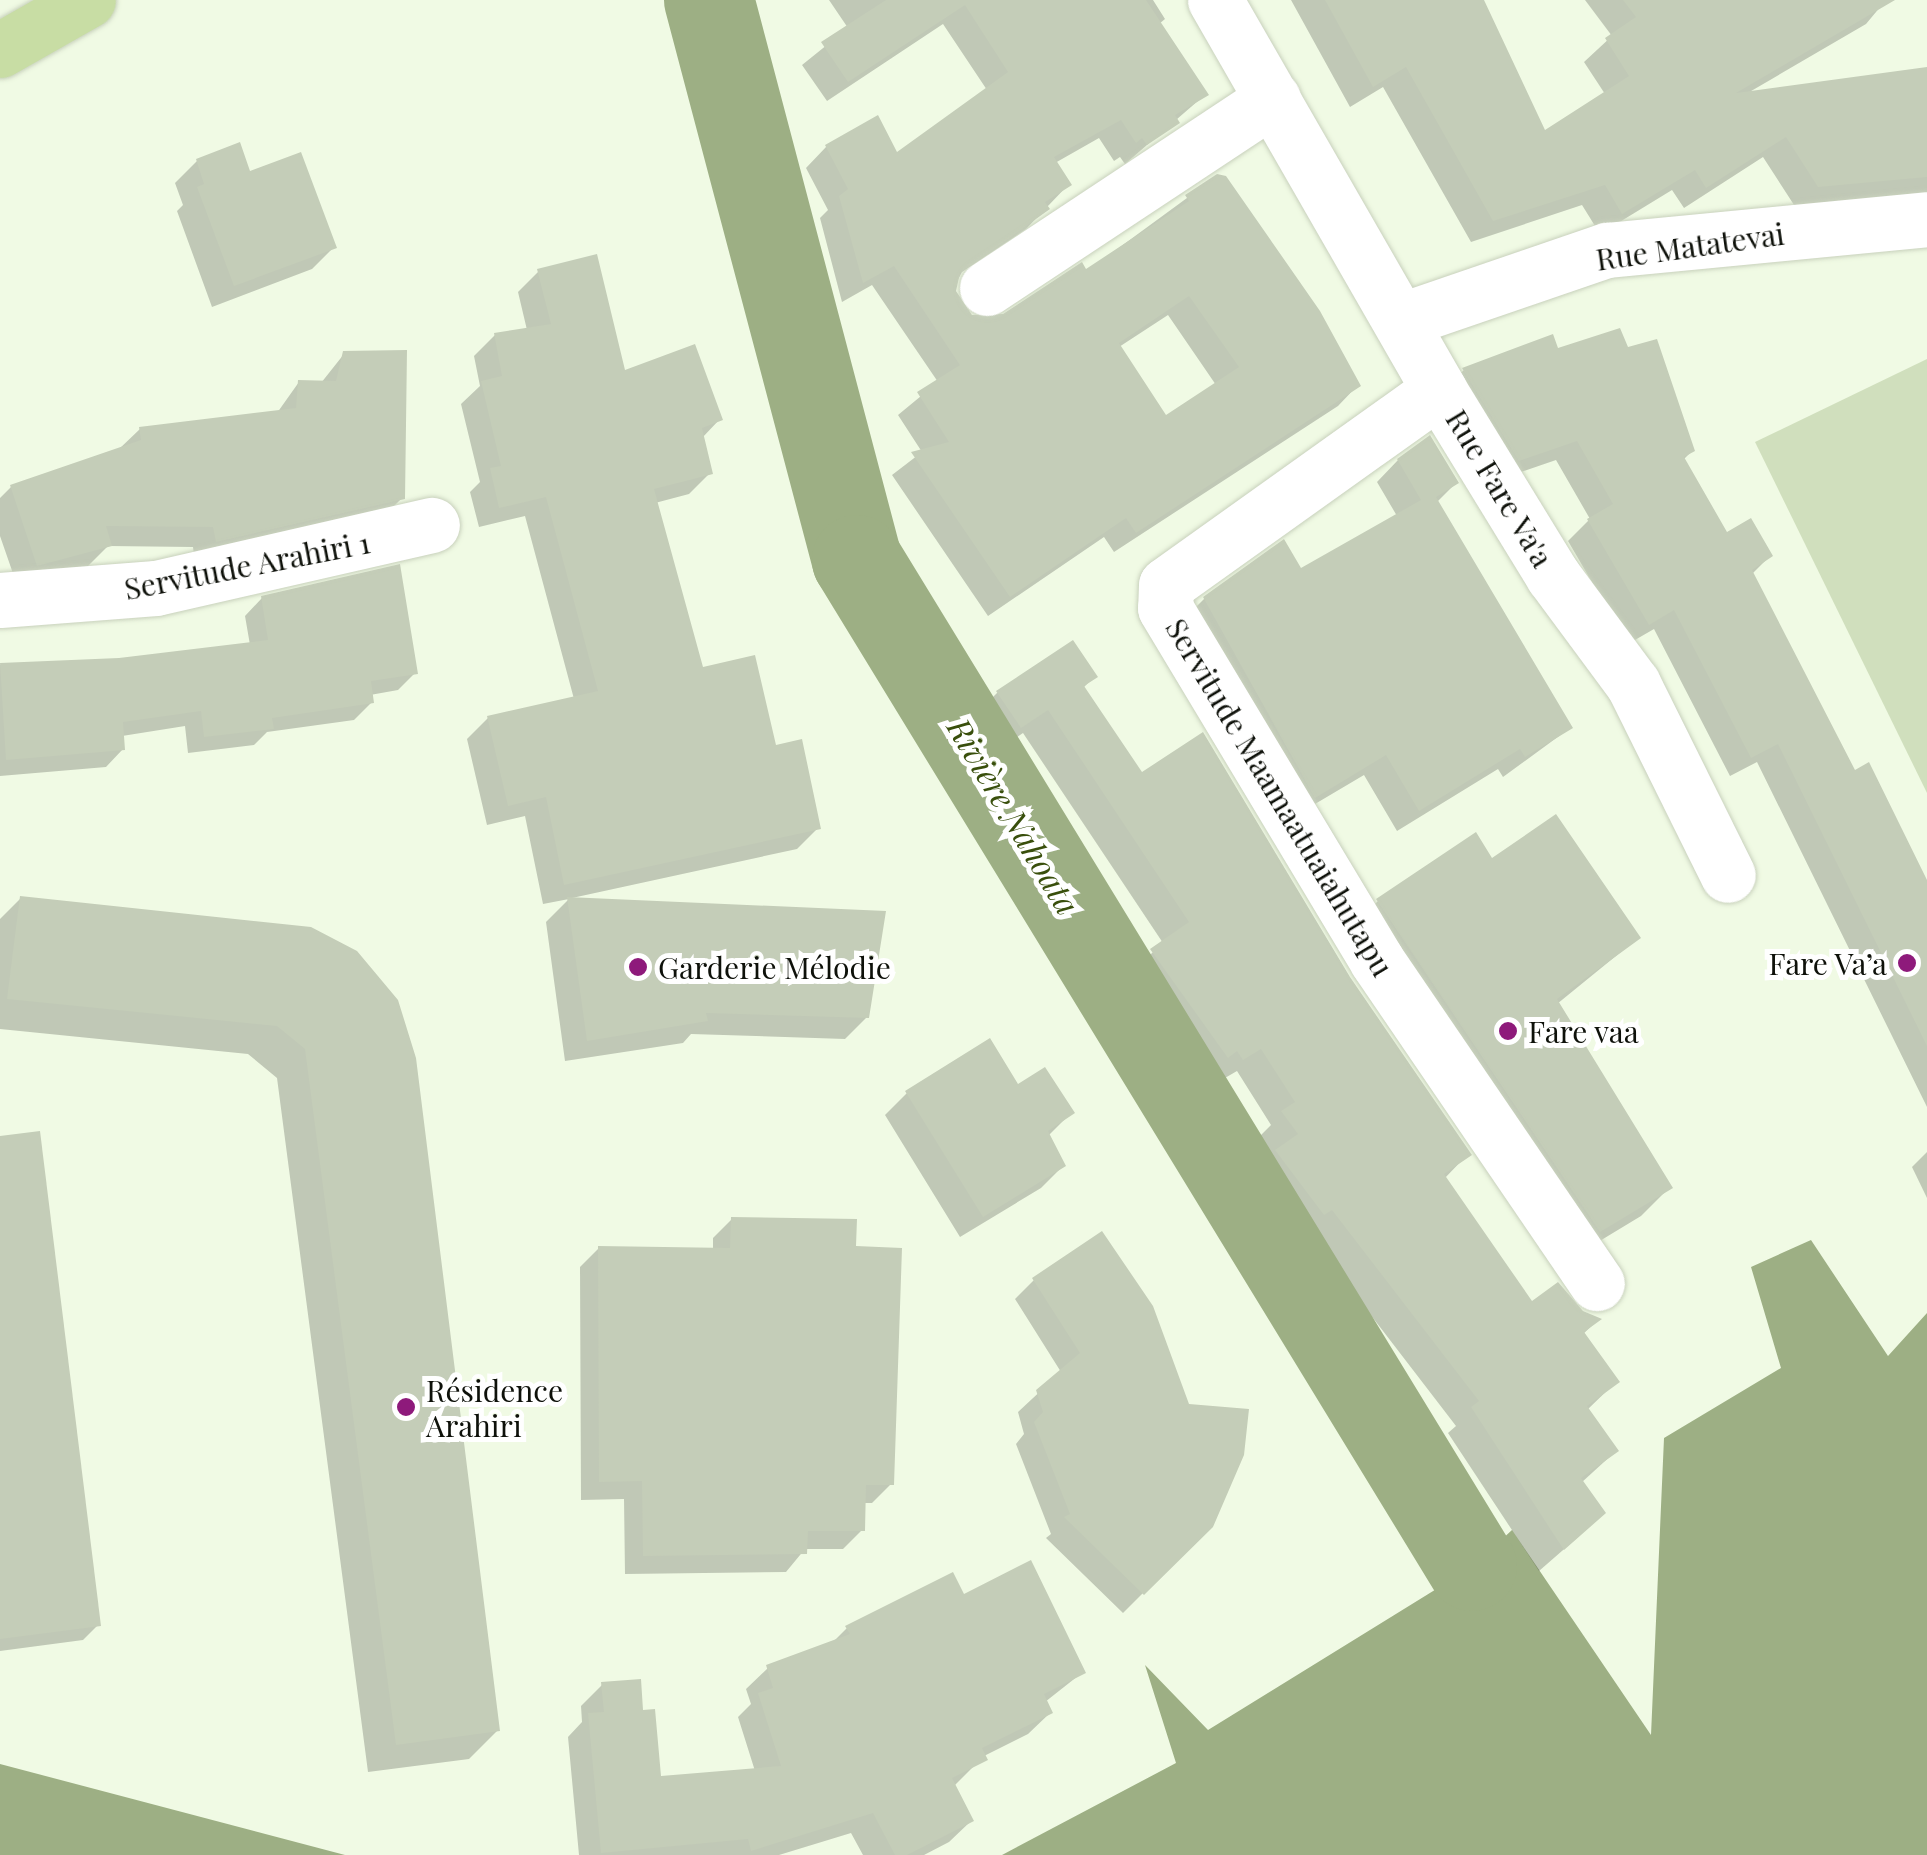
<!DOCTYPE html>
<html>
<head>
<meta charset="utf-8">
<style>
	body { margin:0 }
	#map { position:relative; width:1927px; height:1855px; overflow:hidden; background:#f0fae4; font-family:"Playfair Display",serif }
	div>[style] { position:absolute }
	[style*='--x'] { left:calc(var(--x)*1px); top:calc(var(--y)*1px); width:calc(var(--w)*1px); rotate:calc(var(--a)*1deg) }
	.green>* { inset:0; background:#d0dfbd }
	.water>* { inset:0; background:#9daf84 }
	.shadow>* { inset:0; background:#0003 }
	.river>* { height:90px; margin:-45px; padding:0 45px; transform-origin:45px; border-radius:45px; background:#9daf84 }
	.building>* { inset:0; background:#c4cdb8 }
	.roads { filter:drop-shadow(0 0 2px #c8d1bc) drop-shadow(0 0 2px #c8d1bc) }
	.minor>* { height:55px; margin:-27.5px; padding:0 27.5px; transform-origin:27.5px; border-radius:27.5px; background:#fff }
	.major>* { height:55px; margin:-27.5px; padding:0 27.5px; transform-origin:27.5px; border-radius:27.5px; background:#c8dda4 }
	.dots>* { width:28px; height:28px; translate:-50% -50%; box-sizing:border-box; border:5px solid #fff; border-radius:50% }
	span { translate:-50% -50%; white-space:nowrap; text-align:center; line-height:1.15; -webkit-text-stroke:10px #fff; paint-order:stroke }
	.street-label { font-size:30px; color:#0e110a }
	.poi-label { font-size:30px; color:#0e110a }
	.right { translate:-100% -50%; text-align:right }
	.left { translate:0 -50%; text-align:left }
	.water-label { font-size:32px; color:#394f0c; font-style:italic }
</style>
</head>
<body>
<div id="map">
	<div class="green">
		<i style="clip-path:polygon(1927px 359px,1927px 793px,1755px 442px)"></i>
	</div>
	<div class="water">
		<i style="clip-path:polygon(1811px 1240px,1888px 1356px,1927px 1313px,1927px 1855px,1002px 1855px,1176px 1763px,1145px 1665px,1208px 1730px,1472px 1567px,1512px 1530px,1651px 1735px,1664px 1438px,1781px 1368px,1751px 1267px)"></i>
		<i style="clip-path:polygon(0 1764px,345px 1855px,0 1855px)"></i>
	</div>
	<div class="shadow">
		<i style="clip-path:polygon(evenodd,829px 0,1153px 0,1165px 19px,1159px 24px,1206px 94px,1125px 164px,1120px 157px,1114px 161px,1099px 138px,1055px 163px,1069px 184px,1026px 229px,962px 272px,953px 289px,973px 319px,1005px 317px,1086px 272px,1217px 176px,1358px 385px,1338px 406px,1114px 552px,1104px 537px,988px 616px,892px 475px,922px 452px,898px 415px,938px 382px,872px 285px,842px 302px,820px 218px,828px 210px,806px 168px,826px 147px,896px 156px,987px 90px,943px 24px,827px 101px,802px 65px,848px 28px,829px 0,1168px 315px,1216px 385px,1165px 418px,1119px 347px,1168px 315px)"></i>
		<i style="clip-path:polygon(1291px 0,1423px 0,1544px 134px,1605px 94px,1584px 62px,1612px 36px,1585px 0,1886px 0,1866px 24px,1746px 94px,1927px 69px,1927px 192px,1796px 208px,1763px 157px,1684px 208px,1672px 190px,1600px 234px,1582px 205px,1471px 242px,1383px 87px,1350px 107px)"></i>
		<i style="clip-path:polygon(197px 161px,249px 175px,334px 247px,312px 269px,212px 307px,177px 211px,183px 205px,175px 183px)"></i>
		<i style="clip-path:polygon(539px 271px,623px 373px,720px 419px,702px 438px,710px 473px,689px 494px,655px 503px,701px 670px,774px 748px,818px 828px,797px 849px,572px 898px,867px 1017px,845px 1039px,691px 1034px,683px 1043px,565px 1061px,546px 922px,569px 899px,543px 904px,525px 816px,487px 825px,467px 739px,488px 718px,574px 699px,525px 516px,479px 527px,470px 492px,480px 482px,461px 404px,480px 386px,474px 356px,495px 335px,527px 330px,518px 292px)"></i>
		<i style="clip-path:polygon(1627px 349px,1692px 451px,1683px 460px,1726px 535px,1770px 556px,1751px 575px,1854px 773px,1927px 885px,1927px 1107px,1757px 762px,1730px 776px,1654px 629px,1628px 644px,1568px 541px,1590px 519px,1556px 460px,1498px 480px,1443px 390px,1464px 370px,1557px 351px)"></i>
		<i style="clip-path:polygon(344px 354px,402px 498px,381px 519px,195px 562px,193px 547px,108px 546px,88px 566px,17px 585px,0 536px,0 498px,11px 487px,118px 450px,140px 429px,277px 413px,299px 382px,321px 383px)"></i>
		<i style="clip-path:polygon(1398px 460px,1456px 483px,1436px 503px,1570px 728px,1503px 777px,1498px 769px,1397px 831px,1364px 775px,1293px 817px,1183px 620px,1204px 599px,1300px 571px,1397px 516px,1377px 482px)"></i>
		<i style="clip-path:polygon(262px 598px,415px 673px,398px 690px,370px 695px,371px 703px,354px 720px,267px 732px,254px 745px,188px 753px,185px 726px,122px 736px,123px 749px,106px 767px,0 776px,0 665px,119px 661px,250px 645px,245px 616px)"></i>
		<i style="clip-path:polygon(1073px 644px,1094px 677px,1082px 689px,1141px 775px,1348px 978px,1468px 1154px,1444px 1179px,1531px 1305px,1598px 1320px,1582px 1335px,1616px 1382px,1587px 1410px,1616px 1451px,1581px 1483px,1578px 1537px,1539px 1571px,1448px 1433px,1456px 1426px,1307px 1232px,1298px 1238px,1253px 1176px,1273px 1156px,1259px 1137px,1271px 1125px,1237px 1071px,1218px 1082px,1212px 1074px,1202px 1081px,1128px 975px,1163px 943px,1023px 733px,996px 751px,973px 717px,997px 693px)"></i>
		<i style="clip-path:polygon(21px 898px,395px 1001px,498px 1730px,469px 1759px,368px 1772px,277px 1078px,248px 1054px,0 1029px,0 919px)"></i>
		<i style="clip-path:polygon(1378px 901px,1638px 938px,1557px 1004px,1669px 1188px,1641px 1216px,1570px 1259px,1349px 930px)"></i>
		<i style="clip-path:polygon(1018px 1088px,1071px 1113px,1048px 1136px,1063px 1166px,1041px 1188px,960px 1237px,885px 1115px,907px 1093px)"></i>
		<i style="clip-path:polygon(0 1139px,98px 1625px,83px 1640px,0 1651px)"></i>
		<i style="clip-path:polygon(1927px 1152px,1927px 1198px,1912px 1167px)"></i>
		<i style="clip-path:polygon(732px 1219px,853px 1249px,891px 1484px,872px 1503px,863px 1503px,862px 1530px,843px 1549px,805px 1549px,786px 1572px,625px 1574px,624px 1499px,581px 1500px,580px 1267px,599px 1248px,713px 1250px,713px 1238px)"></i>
		<i style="clip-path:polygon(1034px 1280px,1211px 1525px,1123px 1613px,1046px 1538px,1051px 1534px,1016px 1444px,1024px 1434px,1018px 1412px,1061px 1372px,1015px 1299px)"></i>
		<i style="clip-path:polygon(963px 1598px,1083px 1672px,1045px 1702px,1050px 1713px,1028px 1734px,984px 1756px,954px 1786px,971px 1821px,949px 1842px,924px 1855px,863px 1855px,851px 1833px,779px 1855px,579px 1855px,568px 1737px,582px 1722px,581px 1706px,602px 1685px,641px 1712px,659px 1779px,755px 1771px,738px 1717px,751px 1704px,746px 1689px,768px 1668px,831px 1644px,847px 1628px)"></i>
	</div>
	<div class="river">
		<i style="--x:709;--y:0;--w:579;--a:75.2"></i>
		<i style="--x:857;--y:560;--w:1179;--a:58.56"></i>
	</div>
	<div class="building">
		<i style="clip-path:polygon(evenodd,886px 0,1146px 0,1209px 95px,1175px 115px,1180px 123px,1147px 145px,1142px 138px,1136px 143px,1121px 120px,1054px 157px,1072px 185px,1045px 202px,1050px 209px,960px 273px,956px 291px,972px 315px,1003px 314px,1082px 262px,1086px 269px,1189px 201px,1185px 195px,1217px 174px,1226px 176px,1320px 311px,1361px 386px,1136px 533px,1126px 518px,1010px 597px,911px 452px,949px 442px,917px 392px,960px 365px,894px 266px,863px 283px,839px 196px,848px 189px,825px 145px,878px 115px,897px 152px,1008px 72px,965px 5px,848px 82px,821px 42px,886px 0,1189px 296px,1239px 367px,1166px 415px,1119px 343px,1189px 296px)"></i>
		<i style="clip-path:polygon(1325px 0,1484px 0,1545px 130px,1629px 76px,1605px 38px,1636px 17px,1623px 0,1895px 0,1736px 93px,1927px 67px,1927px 177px,1818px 187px,1786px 137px,1706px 188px,1695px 170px,1622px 214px,1605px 185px,1493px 221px,1406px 67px,1373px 87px)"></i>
		<i style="clip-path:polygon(240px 142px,250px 171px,301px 152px,337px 248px,234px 286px,197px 187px,204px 184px,196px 159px)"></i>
		<i style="clip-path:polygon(597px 254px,625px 370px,695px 344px,723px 420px,702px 428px,713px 474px,654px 489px,703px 667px,755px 655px,776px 745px,802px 739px,821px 829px,564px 885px,546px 797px,508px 806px,487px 716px,598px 691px,546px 497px,499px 508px,490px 468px,501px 466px,481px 381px,502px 376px,494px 333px,551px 324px,537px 269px)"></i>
		<i style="clip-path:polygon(1620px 328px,1628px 347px,1657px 339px,1695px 451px,1684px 457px,1727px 532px,1751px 518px,1773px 556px,1752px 570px,1855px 770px,1869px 762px,1927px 880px,1927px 1046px,1778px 744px,1751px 758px,1674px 610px,1649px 625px,1587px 519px,1613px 504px,1577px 441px,1519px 461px,1462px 368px,1553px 334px,1558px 348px)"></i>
		<i style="clip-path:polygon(407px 350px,405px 499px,216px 542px,213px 527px,106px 526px,112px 546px,37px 566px,10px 485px,141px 440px,139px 427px,296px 408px,298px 380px,336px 381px,343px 351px)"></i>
		<i style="clip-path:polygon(1430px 435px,1459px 483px,1436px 497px,1573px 728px,1525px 757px,1520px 749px,1419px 811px,1386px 755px,1315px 798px,1203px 597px,1284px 539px,1301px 568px,1421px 500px,1397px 459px)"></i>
		<i style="clip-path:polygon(400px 564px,418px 674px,371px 681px,374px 703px,272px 718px,274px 729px,204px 737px,201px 711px,123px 722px,125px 750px,6px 760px,0 663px,119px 658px,268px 640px,261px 596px)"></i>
		<i style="clip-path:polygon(1073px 640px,1098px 677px,1084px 686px,1142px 772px,1203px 732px,1350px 977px,1472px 1155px,1444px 1174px,1532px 1301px,1558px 1282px,1583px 1311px,1602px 1319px,1584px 1332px,1620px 1382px,1587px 1406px,1619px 1451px,1581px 1478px,1606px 1513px,1564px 1550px,1471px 1407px,1479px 1401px,1332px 1210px,1324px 1215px,1275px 1150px,1298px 1134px,1281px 1111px,1295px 1102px,1261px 1049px,1243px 1060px,1237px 1051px,1228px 1058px,1150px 949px,1189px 922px,1048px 710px,1021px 728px,996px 691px)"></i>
		<i style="clip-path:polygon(1556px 814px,1641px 938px,1557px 999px,1673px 1188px,1600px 1232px,1376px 899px,1476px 832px,1492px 858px)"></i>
		<i style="clip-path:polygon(20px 896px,311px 927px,357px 951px,398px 1000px,416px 1058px,500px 1731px,396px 1745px,305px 1049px,277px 1026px,7px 999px)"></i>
		<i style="clip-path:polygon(567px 897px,886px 911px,869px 1018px,706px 1013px,708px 1021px,587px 1041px)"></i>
		<i style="clip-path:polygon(990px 1038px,1018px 1084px,1045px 1067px,1075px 1113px,1048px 1131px,1066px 1166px,983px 1217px,905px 1091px)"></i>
		<i style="clip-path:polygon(40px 1131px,101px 1626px,0 1639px,0 1136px)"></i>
		<i style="clip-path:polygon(731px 1217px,857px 1219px,856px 1246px,902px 1248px,894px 1485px,866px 1485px,865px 1531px,808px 1531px,807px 1554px,643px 1556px,642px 1481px,599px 1482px,598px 1246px,730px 1248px)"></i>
		<i style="clip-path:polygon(1102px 1231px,1153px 1306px,1189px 1404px,1249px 1409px,1244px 1455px,1213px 1527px,1144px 1595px,1064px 1517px,1070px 1514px,1034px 1422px,1043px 1412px,1036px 1390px,1080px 1353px,1032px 1278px)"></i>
		<i style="clip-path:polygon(1031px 1560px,1086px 1673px,1044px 1694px,1053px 1713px,982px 1748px,988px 1760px,952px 1778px,974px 1821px,907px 1855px,895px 1855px,873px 1813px,751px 1851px,748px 1839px,601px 1853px,588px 1713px,604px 1712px,601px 1682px,641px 1679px,643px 1710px,655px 1709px,661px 1776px,781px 1766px,758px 1693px,773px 1688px,766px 1665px,850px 1634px,845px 1626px,953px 1572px,964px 1594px)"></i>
	</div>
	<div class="roads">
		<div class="minor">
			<i style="--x:1215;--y:0;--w:450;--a:60.1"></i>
			<i style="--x:1439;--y:390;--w:218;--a:58.5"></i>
			<i style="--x:1553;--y:576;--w:134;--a:53.5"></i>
			<i style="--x:1633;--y:684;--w:213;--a:63.6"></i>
			<i style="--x:987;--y:288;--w:343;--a:-33.5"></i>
			<i style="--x:1402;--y:320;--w:217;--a:-18.9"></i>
			<i style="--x:1607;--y:250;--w:321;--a:-5.5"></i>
			<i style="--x:1439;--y:390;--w:335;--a:144.5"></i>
			<i style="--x:1166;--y:585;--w:23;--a:92"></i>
			<i style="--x:1165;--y:608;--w:412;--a:59"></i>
			<i style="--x:1377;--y:961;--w:390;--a:55.7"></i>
			<i style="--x:0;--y:600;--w:156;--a:-4.4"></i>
			<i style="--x:156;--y:588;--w:283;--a:-12.9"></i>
		</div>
		<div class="major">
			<i style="--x:0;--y:50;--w:101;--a:-29.6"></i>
		</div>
	</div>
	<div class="dots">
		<i style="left:1907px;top:963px;background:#8e1a7b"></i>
		<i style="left:638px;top:967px;background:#8e1a7b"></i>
		<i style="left:1508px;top:1031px;background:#8e1a7b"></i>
		<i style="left:406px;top:1407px;background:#8e1a7b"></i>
	</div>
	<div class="street-label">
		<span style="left:1690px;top:246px;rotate:-8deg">Rue Matatevai</span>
		<span style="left:1500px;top:488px;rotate:59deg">Rue Fare Va'a</span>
		<span style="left:247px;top:565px;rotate:-11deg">Servitude Arahiri 1</span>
		<span style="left:1280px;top:797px;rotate:59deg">Servitude Maamaatuaiahutapu</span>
	</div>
	<div class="poi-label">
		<span class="right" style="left:1887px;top:963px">Fare Va’a</span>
		<span class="left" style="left:658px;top:967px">Garderie Mélodie</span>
		<span class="left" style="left:1528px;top:1031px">Fare vaa</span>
		<span class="left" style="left:426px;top:1407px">Résidence<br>Arahiri</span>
	</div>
	<div class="water-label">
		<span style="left:1014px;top:816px;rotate:59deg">Rivière Nahoata</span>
	</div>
</div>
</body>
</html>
